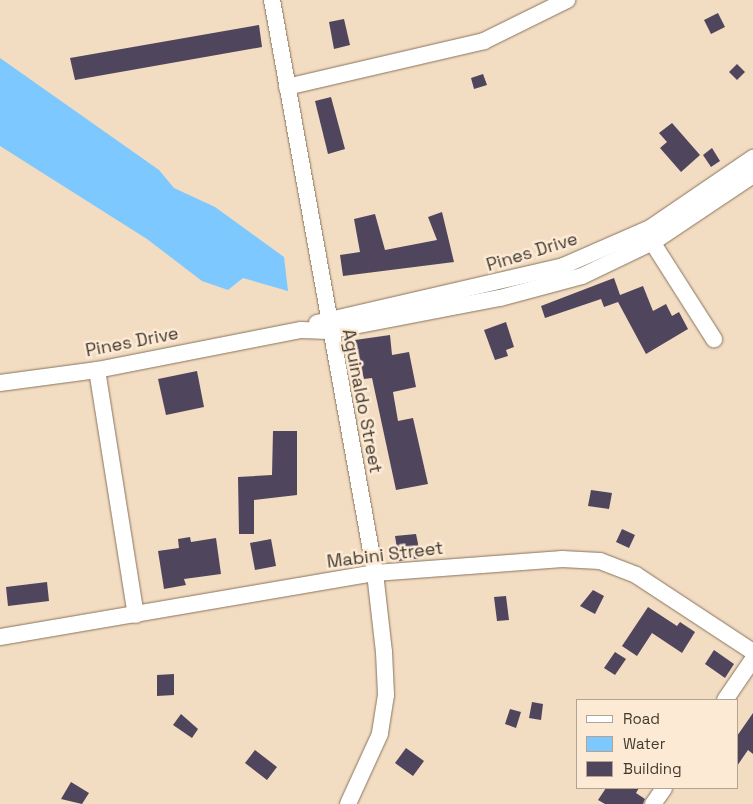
<!DOCTYPE html>
<html>
<head>
<meta charset="utf-8">
<style>
	body { margin:0 }
	#map { position:relative; width:753px; height:804px; overflow:hidden; background:#f2dcc2; font-family:"Space Grotesk",sans-serif }
	div>[style] { position:absolute }
	[style*='--x'] { left:calc(var(--x)*1px); top:calc(var(--y)*1px); width:calc(var(--w)*1px); rotate:calc(var(--a)*1deg) }
	.water>* { inset:0; background:#7dc8fe }
	.building>* { inset:0; background:#4f455d }
	.roads { filter:drop-shadow(0 0 1px #88745d) drop-shadow(0 0 1px #88745d) }
	.street>* { height:16px; margin:-8px; padding:0 8px; transform-origin:8px; border-radius:8px; background:#fff }
	span { translate:-50% -50%; white-space:nowrap; text-align:center; line-height:1.15; -webkit-text-stroke:5px #fcead5; paint-order:stroke }
	.street-label { font-size:18px; color:#42392f }
	.legend { position:absolute; left:576px; top:699px; width:162px; height:90px; box-sizing:border-box; background:#fcead5; border:1px solid #b2a393; margin:0; padding:6px 9px; list-style:none; font-size:15px; color:#42392f }
	.legend li { display:flex; align-items:center; gap:10px; height:25px }
	.legend b { width:25px; border:1px solid #b2a393 }
</style>
</head>
<body>
<div id="map">
	<div class="water">
		<i style="clip-path:polygon(0 58px,159px 170px,174px 188px,215px 207px,284px 257px,288px 291px,243px 278px,228px 290px,202px 281px,147px 239px,0 146px)"></i>
	</div>
	<div class="building">
		<i style="clip-path:polygon(718px 13px,725px 27px,711px 34px,704px 20px)"></i>
		<i style="clip-path:polygon(344px 19px,350px 45px,334px 49px,329px 22px)"></i>
		<i style="clip-path:polygon(259px 25px,262px 47px,75px 80px,70px 58px)"></i>
		<i style="clip-path:polygon(737px 64px,745px 72px,737px 80px,729px 72px)"></i>
		<i style="clip-path:polygon(483px 74px,487px 85px,474px 89px,471px 78px)"></i>
		<i style="clip-path:polygon(331px 97px,345px 149px,328px 154px,315px 101px)"></i>
		<i style="clip-path:polygon(672px 123px,700px 155px,681px 172px,660px 148px,667px 142px,659px 133px)"></i>
		<i style="clip-path:polygon(712px 148px,720px 161px,711px 167px,703px 155px)"></i>
		<i style="clip-path:polygon(442px 212px,454px 262px,343px 276px,340px 255px,360px 252px,354px 219px,375px 214px,385px 250px,437px 240px,428px 217px)"></i>
		<i style="clip-path:polygon(614px 278px,620px 295px,643px 286px,653px 311px,666px 304px,672px 316px,679px 312px,688px 329px,646px 354px,618px 302px,604px 307px,601px 299px,545px 318px,541px 306px)"></i>
		<i style="clip-path:polygon(506px 322px,514px 347px,506px 350px,508px 356px,495px 360px,484px 330px)"></i>
		<i style="clip-path:polygon(390px 335px,392px 355px,409px 352px,416px 387px,393px 392px,398px 421px,413px 418px,428px 484px,396px 490px,372px 378px,364px 379px,355px 340px)"></i>
		<i style="clip-path:polygon(197px 371px,204px 407px,166px 415px,158px 379px)"></i>
		<i style="clip-path:polygon(273px 431px,297px 431px,297px 495px,254px 500px,254px 534px,239px 534px,238px 477px,272px 475px)"></i>
		<i style="clip-path:polygon(591px 490px,612px 493px,609px 509px,588px 506px)"></i>
		<i style="clip-path:polygon(622px 529px,635px 535px,629px 548px,616px 542px)"></i>
		<i style="clip-path:polygon(416px 534px,421px 558px,399px 561px,395px 536px)"></i>
		<i style="clip-path:polygon(190px 537px,191px 542px,216px 538px,221px 574px,184px 579px,186px 585px,164px 589px,158px 551px,179px 548px,178px 539px)"></i>
		<i style="clip-path:polygon(271px 539px,276px 566px,255px 570px,250px 543px)"></i>
		<i style="clip-path:polygon(47px 582px,49px 601px,8px 606px,6px 587px)"></i>
		<i style="clip-path:polygon(593px 590px,604px 596px,595px 614px,580px 606px)"></i>
		<i style="clip-path:polygon(506px 596px,509px 620px,497px 621px,494px 597px)"></i>
		<i style="clip-path:polygon(648px 607px,677px 626px,680px 622px,695px 632px,682px 653px,652px 633px,637px 656px,622px 646px)"></i>
		<i style="clip-path:polygon(714px 650px,734px 664px,725px 678px,705px 664px)"></i>
		<i style="clip-path:polygon(615px 652px,626px 659px,615px 675px,604px 668px)"></i>
		<i style="clip-path:polygon(174px 674px,174px 695px,157px 696px,157px 675px)"></i>
		<i style="clip-path:polygon(532px 702px,543px 704px,541px 720px,529px 718px)"></i>
		<i style="clip-path:polygon(510px 709px,521px 712px,516px 728px,505px 724px)"></i>
		<i style="clip-path:polygon(753px 713px,753px 754px,748px 750px,737px 766px,737px 736px)"></i>
		<i style="clip-path:polygon(181px 714px,198px 729px,192px 738px,173px 725px)"></i>
		<i style="clip-path:polygon(406px 748px,424px 761px,413px 776px,395px 763px)"></i>
		<i style="clip-path:polygon(255px 750px,277px 767px,267px 780px,245px 763px)"></i>
		<i style="clip-path:polygon(71px 782px,89px 793px,82px 804px,61px 799px)"></i>
		<i style="clip-path:polygon(606px 788px,639px 788px,636px 793px,645px 799px,643px 804px,605px 804px,598px 800px)"></i>
	</div>
	<div class="roads">
		<div class="street">
			<i style="--x:272;--y:0;--w:582;--a:79.81"></i>
			<i style="--x:375;--y:573;--w:80;--a:83.5"></i>
			<i style="--x:384;--y:652;--w:43;--a:87.3"></i>
			<i style="--x:386;--y:695;--w:39;--a:99"></i>
			<i style="--x:380;--y:734;--w:77;--a:114.6"></i>
			<i style="--x:287;--y:87;--w:202;--a:-13.1"></i>
			<i style="--x:484;--y:41;--w:93;--a:-26.3"></i>
			<i style="--x:647;--y:234;--w:125;--a:57.5"></i>
			<i style="--x:317;--y:323;--w:253;--a:-13"></i>
			<i style="--x:563;--y:266;--w:95;--a:-23.6"></i>
			<i style="--x:650;--y:228;--w:125;--a:-34.2"></i>
			<i style="--x:97;--y:370;--w:248;--a:81"></i>
			<i style="--x:0;--y:383;--w:98;--a:-7.6"></i>
			<i style="--x:97;--y:370;--w:208;--a:-11.1"></i>
			<i style="--x:301;--y:330;--w:27;--a:2"></i>
			<i style="--x:328;--y:331;--w:175;--a:-10.9"></i>
			<i style="--x:500;--y:298;--w:85;--a:-15"></i>
			<i style="--x:582;--y:276;--w:79;--a:-25.6"></i>
			<i style="--x:653;--y:242;--w:120;--a:-33.8"></i>
			<i style="--x:0;--y:637;--w:380;--a:-9.7"></i>
			<i style="--x:375;--y:573;--w:188;--a:-4.3"></i>
			<i style="--x:562;--y:559;--w:38;--a:3"></i>
			<i style="--x:600;--y:561;--w:39;--a:21"></i>
			<i style="--x:636;--y:575;--w:140;--a:33.3"></i>
			<i style="--x:725;--y:700;--w:50;--a:-55.7"></i>
			<i style="--x:653;--y:804;--w:19;--a:-55"></i>
		</div>
	</div>
	<div class="street-label">
		<span style="left:532px;top:252px;rotate:-17deg">Pines Drive</span>
		<span style="left:132px;top:342px;rotate:-11deg">Pines Drive</span>
		<span style="left:362px;top:401px;rotate:79deg">Aguinaldo Street</span>
		<span style="left:385px;top:555px;rotate:-7deg">Mabini Street</span>
	</div>
	<ul class="legend">
	<li><b style="height:6px;background:#fff"></b>Road</li>
	<li><b style="height:14px;background:#7dc8fe"></b>Water</li>
	<li><b style="height:14px;background:#4f455d"></b>Building</li>
	</ul>
</div>
</body>
</html>
